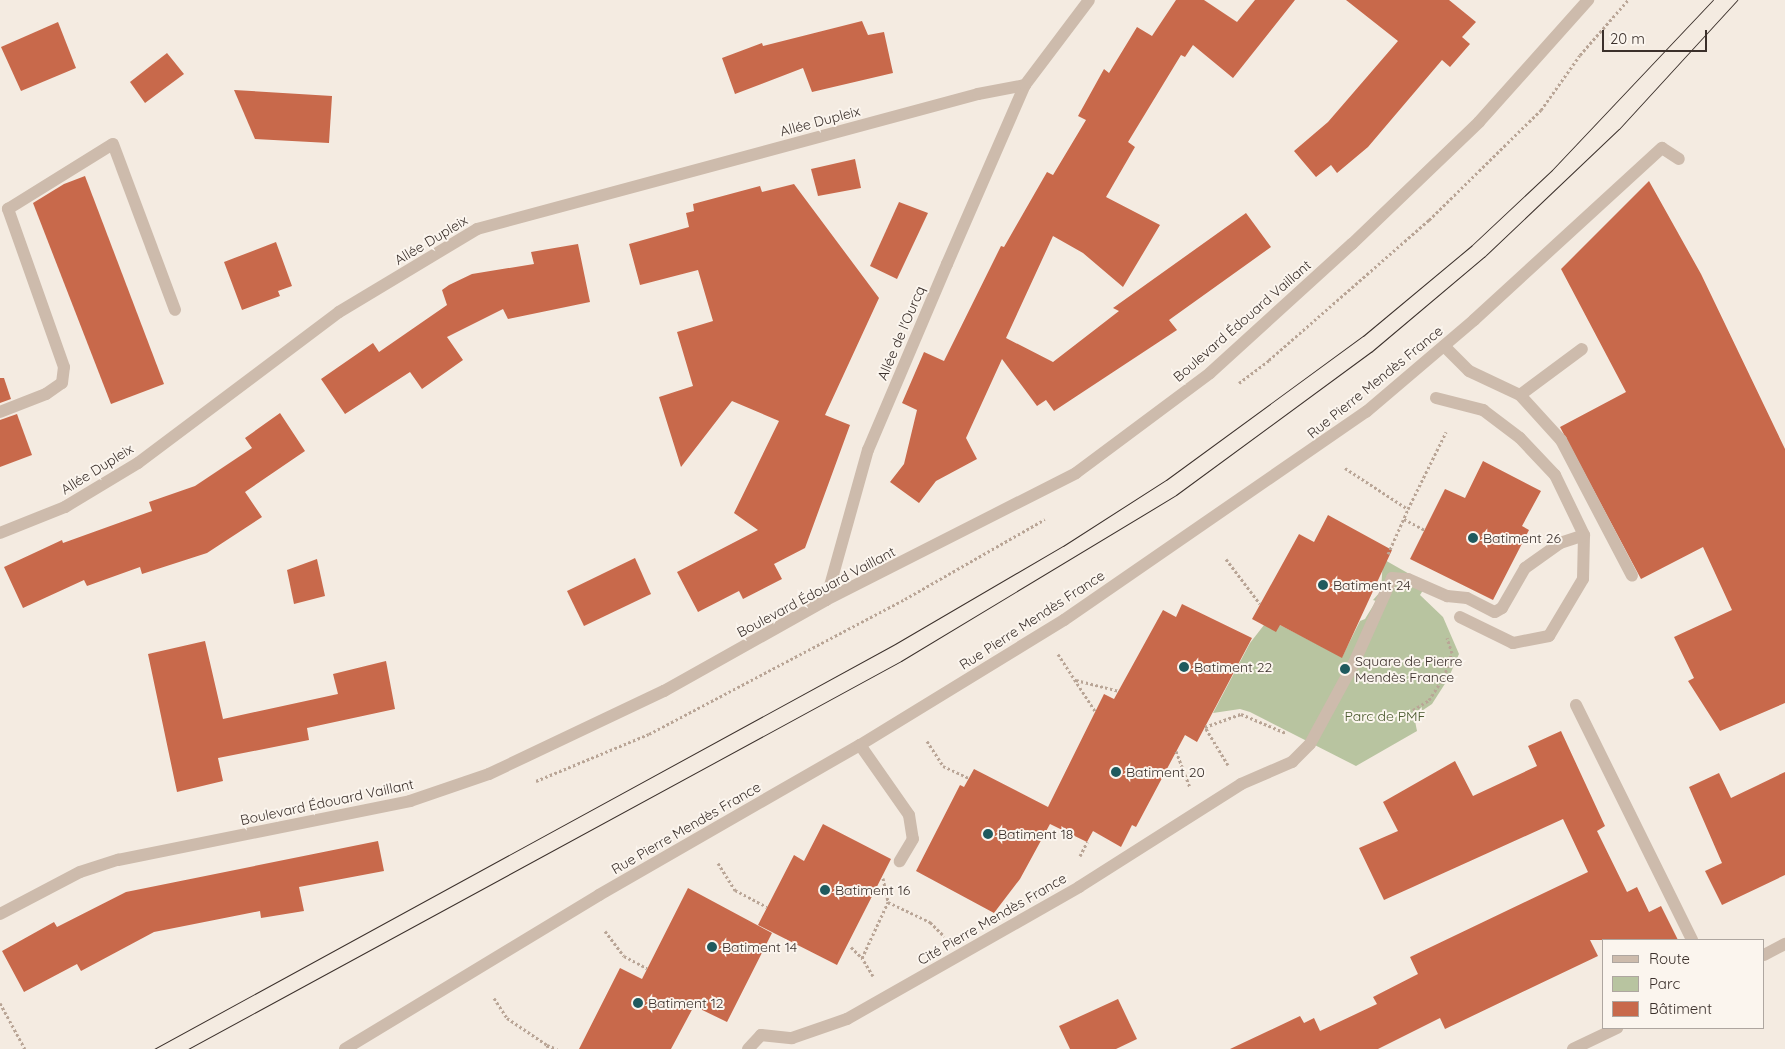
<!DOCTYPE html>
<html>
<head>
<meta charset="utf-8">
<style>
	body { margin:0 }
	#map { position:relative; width:1785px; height:1049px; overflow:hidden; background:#f4ebe1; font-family:Quicksand,sans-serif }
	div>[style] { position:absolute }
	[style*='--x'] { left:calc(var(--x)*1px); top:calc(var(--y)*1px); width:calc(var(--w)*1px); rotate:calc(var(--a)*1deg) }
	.green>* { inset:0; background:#b8c4a0 }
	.building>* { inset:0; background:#c8694b }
	.path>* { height:3px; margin-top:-1.5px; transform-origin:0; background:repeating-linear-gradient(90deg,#b9a596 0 2.5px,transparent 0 5px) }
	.service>* { height:12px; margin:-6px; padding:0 6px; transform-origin:6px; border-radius:6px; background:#cdbbac }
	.minor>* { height:12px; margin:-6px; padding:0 6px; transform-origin:6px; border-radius:6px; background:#cdbbac }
	.tram>* { height:1px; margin:-0.5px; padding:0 0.5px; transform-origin:0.5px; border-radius:0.5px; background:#3b302b }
	.dots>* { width:14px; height:14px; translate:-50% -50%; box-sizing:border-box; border:2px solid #fbf5ee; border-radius:50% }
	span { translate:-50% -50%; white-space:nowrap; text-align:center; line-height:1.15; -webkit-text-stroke:4px #fbf5ee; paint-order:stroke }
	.street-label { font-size:14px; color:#3b302b }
	.poi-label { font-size:14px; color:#3b302b }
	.left { translate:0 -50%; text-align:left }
	.park-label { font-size:14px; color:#4a5a2e }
	.legend { position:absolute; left:1602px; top:939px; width:162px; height:90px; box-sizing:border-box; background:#fbf5ee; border:1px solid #aea6a0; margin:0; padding:6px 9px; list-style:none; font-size:15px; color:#3b302b }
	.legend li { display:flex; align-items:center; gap:10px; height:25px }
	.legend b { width:25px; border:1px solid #aea6a0 }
	.scale { position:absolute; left:1602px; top:30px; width:105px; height:22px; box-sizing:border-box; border:2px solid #3b302b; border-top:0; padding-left:6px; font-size:15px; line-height:18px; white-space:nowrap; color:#3b302b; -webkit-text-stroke:4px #fbf5ee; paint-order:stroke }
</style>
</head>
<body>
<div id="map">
	<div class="green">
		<i style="clip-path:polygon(1383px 559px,1427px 584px,1420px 595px,1443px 617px,1459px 654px,1448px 679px,1432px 704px,1414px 716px,1417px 731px,1356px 766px,1250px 712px,1240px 709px,1213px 713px,1250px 643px,1264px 625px,1280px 625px,1342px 657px,1360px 621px,1365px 619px,1376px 601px,1373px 600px,1381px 591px)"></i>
	</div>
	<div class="building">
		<i style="clip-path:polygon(1176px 0,1204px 0,1237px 22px,1255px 0,1295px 0,1233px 78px,1193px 45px,1185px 57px,1181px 55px,1128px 142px,1135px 147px,1106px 197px,1160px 225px,1123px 287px,1083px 253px,1053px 236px,1006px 338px,1053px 362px,1119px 311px,1113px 308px,1246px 213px,1271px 247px,1169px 320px,1177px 330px,1054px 411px,1046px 400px,1037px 406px,1002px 359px,966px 438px,977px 459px,936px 481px,919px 503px,890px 482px,904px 464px,917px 410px,902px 403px,924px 352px,944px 361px,1001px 246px,1004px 247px,1047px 172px,1053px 175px,1086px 120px,1078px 116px,1104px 69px,1109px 73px,1137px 27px,1152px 36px)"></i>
		<i style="clip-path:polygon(1346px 0,1449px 0,1476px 22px,1462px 37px,1470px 44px,1450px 67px,1442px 60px,1368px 147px,1337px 173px,1331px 165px,1316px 177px,1294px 151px,1328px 122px,1398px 41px)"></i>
		<i style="clip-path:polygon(862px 21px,868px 35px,884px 32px,893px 73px,812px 92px,803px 68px,735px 94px,722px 58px,762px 43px,763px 46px)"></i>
		<i style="clip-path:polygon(58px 22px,76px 68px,21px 91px,1px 47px)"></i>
		<i style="clip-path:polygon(167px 53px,184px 74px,145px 103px,130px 82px)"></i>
		<i style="clip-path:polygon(234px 90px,332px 96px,329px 143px,255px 139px)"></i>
		<i style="clip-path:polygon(855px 159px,861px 188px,818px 196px,811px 169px)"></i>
		<i style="clip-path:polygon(85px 176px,164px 384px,111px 404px,33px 203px,64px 184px)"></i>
		<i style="clip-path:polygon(1649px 181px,1701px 274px,1785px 449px,1785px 703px,1720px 731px,1688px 681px,1694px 678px,1674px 637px,1732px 610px,1703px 547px,1641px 579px,1560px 427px,1626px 392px,1561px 269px)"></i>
		<i style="clip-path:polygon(794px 184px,879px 298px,825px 415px,850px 425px,805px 548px,774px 564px,782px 579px,743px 599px,739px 591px,698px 612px,677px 572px,758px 530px,734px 513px,779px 421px,732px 401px,681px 467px,659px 397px,693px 386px,677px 332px,713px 321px,698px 270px,640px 285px,629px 244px,689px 227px,686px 213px,694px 211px,693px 204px,760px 186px,762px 192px)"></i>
		<i style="clip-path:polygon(899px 202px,928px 213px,897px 279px,870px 266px)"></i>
		<i style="clip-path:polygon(276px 242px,292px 286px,278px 291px,280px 296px,242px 310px,224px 262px)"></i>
		<i style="clip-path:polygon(578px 244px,590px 302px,508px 319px,503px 309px,447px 337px,463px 360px,422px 389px,410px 372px,345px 414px,321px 379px,373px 343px,379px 352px,447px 305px,442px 290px,449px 285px,472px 274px,534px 264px,531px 252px)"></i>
		<i style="clip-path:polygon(0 378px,4px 378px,11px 399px,0 403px)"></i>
		<i style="clip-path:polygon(280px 413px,305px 451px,245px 492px,262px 517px,207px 553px,142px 574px,140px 567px,87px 586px,84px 580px,23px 608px,4px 567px,62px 540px,63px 543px,152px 511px,149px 502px,195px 486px,252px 448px,245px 438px)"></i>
		<i style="clip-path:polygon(17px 414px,32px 455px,0 467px,0 420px)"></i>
		<i style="clip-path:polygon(1483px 461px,1541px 491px,1522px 526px,1529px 530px,1493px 600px,1410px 559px,1445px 489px,1465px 498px)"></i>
		<i style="clip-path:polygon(1328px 515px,1392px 550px,1342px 658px,1280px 625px,1276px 632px,1252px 619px,1299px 534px,1314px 542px)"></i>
		<i style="clip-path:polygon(635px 558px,651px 594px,584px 626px,567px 591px)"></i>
		<i style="clip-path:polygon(317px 559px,325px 596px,294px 604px,287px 570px)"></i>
		<i style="clip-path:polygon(1182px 604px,1252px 638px,1197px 742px,1185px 735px,1136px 827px,1132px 825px,1121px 847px,1093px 831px,1087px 842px,1050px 824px,1020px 879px,994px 913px,916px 871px,960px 785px,964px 787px,974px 769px,1048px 807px,1104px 694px,1114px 699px,1163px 610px,1176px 617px)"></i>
		<i style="clip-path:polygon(205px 641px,223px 719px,338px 694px,333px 674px,386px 661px,395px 709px,307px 728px,309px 740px,218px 758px,223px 781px,177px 792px,148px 654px)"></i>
		<i style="clip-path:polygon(1561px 731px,1605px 826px,1597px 831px,1627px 892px,1637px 887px,1649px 912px,1661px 906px,1678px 940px,1590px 940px,1598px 956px,1445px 1029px,1440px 1018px,1378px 1049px,1230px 1049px,1300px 1016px,1304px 1023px,1314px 1018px,1320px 1031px,1377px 1004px,1373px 997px,1418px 974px,1410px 957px,1588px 872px,1563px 819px,1384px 900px,1359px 848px,1398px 831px,1383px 802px,1455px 761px,1473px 796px,1537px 766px,1528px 746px)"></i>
		<i style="clip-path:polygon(1785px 772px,1785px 875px,1722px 905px,1705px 871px,1722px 863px,1689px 787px,1719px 773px,1731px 798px)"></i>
		<i style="clip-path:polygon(823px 824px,891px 859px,837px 965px,758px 925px,794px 855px,804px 861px)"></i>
		<i style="clip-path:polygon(378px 841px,384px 871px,299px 887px,304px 911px,261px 918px,260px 911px,154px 932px,81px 971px,77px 964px,24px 992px,2px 951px,54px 922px,57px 927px,126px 892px)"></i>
		<i style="clip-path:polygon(688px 888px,772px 933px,727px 1022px,694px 1006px,671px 1049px,579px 1049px,620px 968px,642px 979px)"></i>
		<i style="clip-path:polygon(1118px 999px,1137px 1039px,1116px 1049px,1070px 1049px,1059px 1026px)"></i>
	</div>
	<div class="path">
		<i style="--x:1239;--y:383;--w:38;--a:-37"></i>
		<i style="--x:1269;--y:360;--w:213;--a:-41.2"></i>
		<i style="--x:1429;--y:220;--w:157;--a:-44.5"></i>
		<i style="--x:1541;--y:110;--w:67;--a:-54.7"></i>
		<i style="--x:1580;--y:55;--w:73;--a:-48.9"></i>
		<i style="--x:1345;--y:468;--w:75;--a:33.1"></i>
		<i style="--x:1408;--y:509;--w:86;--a:-63.7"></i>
		<i style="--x:1404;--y:519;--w:24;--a:28"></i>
		<i style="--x:1388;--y:554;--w:49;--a:-66"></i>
		<i style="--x:1226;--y:559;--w:56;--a:52.9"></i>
		<i style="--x:1058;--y:654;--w:68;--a:57"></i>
		<i style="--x:1076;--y:680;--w:44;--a:14.3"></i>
		<i style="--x:1413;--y:710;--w:19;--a:-32"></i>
		<i style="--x:1429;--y:700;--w:27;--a:-57"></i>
		<i style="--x:1444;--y:677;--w:25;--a:-72"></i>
		<i style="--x:1452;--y:653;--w:16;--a:-108"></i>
		<i style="--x:927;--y:741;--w:30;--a:57"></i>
		<i style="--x:943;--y:766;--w:29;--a:25"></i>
		<i style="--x:1176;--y:751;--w:39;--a:69"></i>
		<i style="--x:1228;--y:765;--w:44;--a:-121.2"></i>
		<i style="--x:1205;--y:727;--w:38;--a:-20"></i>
		<i style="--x:1241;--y:714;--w:49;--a:22.9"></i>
		<i style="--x:536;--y:781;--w:122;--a:-22.6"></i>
		<i style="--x:649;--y:734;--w:289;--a:-27.8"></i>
		<i style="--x:905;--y:599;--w:161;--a:-29.7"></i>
		<i style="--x:1080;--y:856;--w:16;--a:-63"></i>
		<i style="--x:718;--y:863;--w:32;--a:58"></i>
		<i style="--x:735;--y:890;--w:36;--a:28"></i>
		<i style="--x:883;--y:878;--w:25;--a:78"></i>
		<i style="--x:605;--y:931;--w:31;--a:53"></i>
		<i style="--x:624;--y:956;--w:26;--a:28"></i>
		<i style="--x:851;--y:947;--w:16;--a:45"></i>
		<i style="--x:873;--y:976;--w:21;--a:-121"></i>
		<i style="--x:862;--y:958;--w:62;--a:-65.1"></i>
		<i style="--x:888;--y:902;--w:47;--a:25.5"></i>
		<i style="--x:930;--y:922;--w:20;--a:45"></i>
		<i style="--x:494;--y:998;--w:24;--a:57"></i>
		<i style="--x:507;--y:1018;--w:48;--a:34"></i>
		<i style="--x:547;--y:1045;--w:4;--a:63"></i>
		<i style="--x:0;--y:1003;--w:52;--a:61.5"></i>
		<i style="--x:547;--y:1045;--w:11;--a:22"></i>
	</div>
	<div class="service">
		<i style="--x:1444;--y:346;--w:35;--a:45"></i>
		<i style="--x:1469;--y:371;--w:56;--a:25.2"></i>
		<i style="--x:1520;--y:395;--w:61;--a:47.7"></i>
		<i style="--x:1561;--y:440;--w:153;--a:62.4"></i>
		<i style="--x:1520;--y:395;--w:77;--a:-36.6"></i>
		<i style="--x:1436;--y:398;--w:49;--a:14.3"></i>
		<i style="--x:1483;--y:410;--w:46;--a:37.1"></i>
		<i style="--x:1520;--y:438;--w:51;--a:46.6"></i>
		<i style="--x:1555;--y:475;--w:67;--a:64.2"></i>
		<i style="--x:1584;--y:535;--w:44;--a:91.3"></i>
		<i style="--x:1583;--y:579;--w:66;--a:120.8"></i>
		<i style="--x:1549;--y:636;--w:37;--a:169"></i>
		<i style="--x:1513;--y:643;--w:59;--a:-153.9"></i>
		<i style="--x:0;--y:412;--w:49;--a:-21.4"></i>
		<i style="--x:46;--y:394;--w:19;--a:-35"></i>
		<i style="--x:62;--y:383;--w:16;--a:-83"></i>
		<i style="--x:64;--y:367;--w:168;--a:-109.5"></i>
		<i style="--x:8;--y:209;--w:123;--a:-31.8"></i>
		<i style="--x:113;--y:144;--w:177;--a:69.5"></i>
		<i style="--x:1576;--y:705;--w:262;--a:63.7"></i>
		<i style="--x:860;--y:745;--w:85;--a:55"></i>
		<i style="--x:909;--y:815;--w:24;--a:81"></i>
		<i style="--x:913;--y:839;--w:26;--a:121"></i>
	</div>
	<div class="minor">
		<i style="--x:0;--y:533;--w:70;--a:-21.8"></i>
		<i style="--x:65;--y:507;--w:85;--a:-31.1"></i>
		<i style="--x:138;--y:463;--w:251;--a:-36.9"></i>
		<i style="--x:339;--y:312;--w:161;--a:-31"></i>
		<i style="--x:477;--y:229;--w:519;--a:-15.08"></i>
		<i style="--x:978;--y:94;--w:48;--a:-10.8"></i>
		<i style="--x:826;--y:600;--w:156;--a:-74.4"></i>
		<i style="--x:868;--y:450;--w:202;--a:-67"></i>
		<i style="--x:947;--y:264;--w:195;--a:-66.5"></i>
		<i style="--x:1025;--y:85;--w:106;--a:-53"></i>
		<i style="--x:0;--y:914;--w:90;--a:-27.7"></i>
		<i style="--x:80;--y:872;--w:40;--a:-18"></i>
		<i style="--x:118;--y:860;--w:298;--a:-11.4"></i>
		<i style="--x:410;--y:801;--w:83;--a:-18.9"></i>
		<i style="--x:489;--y:774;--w:194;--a:-25.4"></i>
		<i style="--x:664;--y:691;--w:186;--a:-29.3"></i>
		<i style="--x:826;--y:600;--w:280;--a:-26.9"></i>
		<i style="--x:1076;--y:473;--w:167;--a:-36.7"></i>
		<i style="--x:1210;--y:373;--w:192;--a:-42.3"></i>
		<i style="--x:1352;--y:244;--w:176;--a:-43.8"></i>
		<i style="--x:1479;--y:122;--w:164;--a:-48.2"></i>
		<i style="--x:1764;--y:955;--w:24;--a:-28"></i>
		<i style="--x:345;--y:1049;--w:297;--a:-31.2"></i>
		<i style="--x:599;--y:895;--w:301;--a:-29.9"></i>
		<i style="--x:860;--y:745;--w:239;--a:-31.5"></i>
		<i style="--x:1064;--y:620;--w:367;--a:-34.6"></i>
		<i style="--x:1366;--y:412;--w:142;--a:-40.4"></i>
		<i style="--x:1474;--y:320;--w:255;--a:-42.5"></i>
		<i style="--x:1662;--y:148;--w:20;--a:33"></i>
		<i style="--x:748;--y:1049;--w:19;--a:-47"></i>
		<i style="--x:761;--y:1035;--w:31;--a:6"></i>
		<i style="--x:792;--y:1038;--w:58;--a:-19.1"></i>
		<i style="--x:847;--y:1019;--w:267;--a:-29.6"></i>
		<i style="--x:1079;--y:887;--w:192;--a:-32.4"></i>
		<i style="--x:1241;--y:784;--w:56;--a:-23.3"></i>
		<i style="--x:1292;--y:762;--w:25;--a:-45"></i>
		<i style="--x:1310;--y:744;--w:92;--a:-61.5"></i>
		<i style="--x:1354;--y:663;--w:93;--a:-65.9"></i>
		<i style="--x:1392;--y:578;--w:16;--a:4"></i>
		<i style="--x:1408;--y:579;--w:43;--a:23.6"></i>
		<i style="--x:1447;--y:596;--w:20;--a:6"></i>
		<i style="--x:1467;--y:598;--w:31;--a:27"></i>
		<i style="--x:1495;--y:612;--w:8;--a:-30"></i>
		<i style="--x:1502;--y:608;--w:46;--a:-60.1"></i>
		<i style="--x:1525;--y:568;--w:43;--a:-35.5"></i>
		<i style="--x:1560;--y:543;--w:25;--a:-18"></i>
		<i style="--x:1573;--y:1049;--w:49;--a:-25.5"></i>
	</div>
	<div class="tram">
		<i style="--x:154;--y:1049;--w:844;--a:-28.66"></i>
		<i style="--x:895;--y:644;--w:194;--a:-30.3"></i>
		<i style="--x:1063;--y:546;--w:122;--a:-32.7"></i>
		<i style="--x:1166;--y:480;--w:244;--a:-36.2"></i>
		<i style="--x:1363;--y:336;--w:141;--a:-39.8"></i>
		<i style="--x:1471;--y:246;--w:111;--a:-43.2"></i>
		<i style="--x:1552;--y:170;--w:234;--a:-46.6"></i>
		<i style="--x:188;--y:1049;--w:812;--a:-28.55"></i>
		<i style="--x:901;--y:661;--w:321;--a:-31.1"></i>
		<i style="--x:1176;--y:495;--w:242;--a:-36.3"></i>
		<i style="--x:1371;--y:352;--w:148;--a:-40.1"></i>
		<i style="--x:1484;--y:257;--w:186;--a:-43.5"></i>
		<i style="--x:1619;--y:129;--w:175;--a:-47.5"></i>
	</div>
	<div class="dots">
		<i style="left:1473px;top:538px;background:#1f5a5e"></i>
		<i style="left:1323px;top:585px;background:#1f5a5e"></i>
		<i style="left:1184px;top:667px;background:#1f5a5e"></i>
		<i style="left:1345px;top:669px;background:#1f5a5e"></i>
		<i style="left:1116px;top:772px;background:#1f5a5e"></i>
		<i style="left:988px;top:834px;background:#1f5a5e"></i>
		<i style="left:825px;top:890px;background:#1f5a5e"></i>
		<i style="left:712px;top:947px;background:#1f5a5e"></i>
		<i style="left:638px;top:1003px;background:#1f5a5e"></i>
	</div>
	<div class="street-label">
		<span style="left:820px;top:121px;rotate:-15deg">Allée Dupleix</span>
		<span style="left:431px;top:240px;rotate:-31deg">Allée Dupleix</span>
		<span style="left:1242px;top:321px;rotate:-41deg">Boulevard Édouard Vaillant</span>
		<span style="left:901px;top:333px;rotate:-67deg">Allée de l'Ourcq</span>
		<span style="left:1375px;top:382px;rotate:-39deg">Rue Pierre Mendès France</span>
		<span style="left:97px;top:469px;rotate:-32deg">Allée Dupleix</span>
		<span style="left:816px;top:592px;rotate:-28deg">Boulevard Édouard Vaillant</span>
		<span style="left:1032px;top:620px;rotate:-33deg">Rue Pierre Mendès France</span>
		<span style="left:327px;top:802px;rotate:-12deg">Boulevard Édouard Vaillant</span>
		<span style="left:686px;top:828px;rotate:-30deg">Rue Pierre Mendès France</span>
		<span style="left:992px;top:919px;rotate:-30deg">Cité Pierre Mendès France</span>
	</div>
	<div class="poi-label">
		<span class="left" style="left:1483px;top:538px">Batiment 26</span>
		<span class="left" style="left:1333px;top:585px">Batiment 24</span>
		<span class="left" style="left:1355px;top:669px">Square de Pierre<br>Mendès France</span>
		<span class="left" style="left:1194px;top:667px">Batiment 22</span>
		<span class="left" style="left:1126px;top:772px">Batiment 20</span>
		<span class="left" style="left:998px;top:834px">Batiment 18</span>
		<span class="left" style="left:835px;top:890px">Batiment 16</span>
		<span class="left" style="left:722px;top:947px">Batiment 14</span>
		<span class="left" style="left:648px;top:1003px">Batiment 12</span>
	</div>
	<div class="park-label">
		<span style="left:1385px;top:716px">Parc de PMF</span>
	</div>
	<ul class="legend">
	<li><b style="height:6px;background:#cdbbac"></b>Route</li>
	<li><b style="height:14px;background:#b8c4a0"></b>Parc</li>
	<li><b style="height:14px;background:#c8694b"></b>Bâtiment</li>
	</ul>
	<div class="scale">20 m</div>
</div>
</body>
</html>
